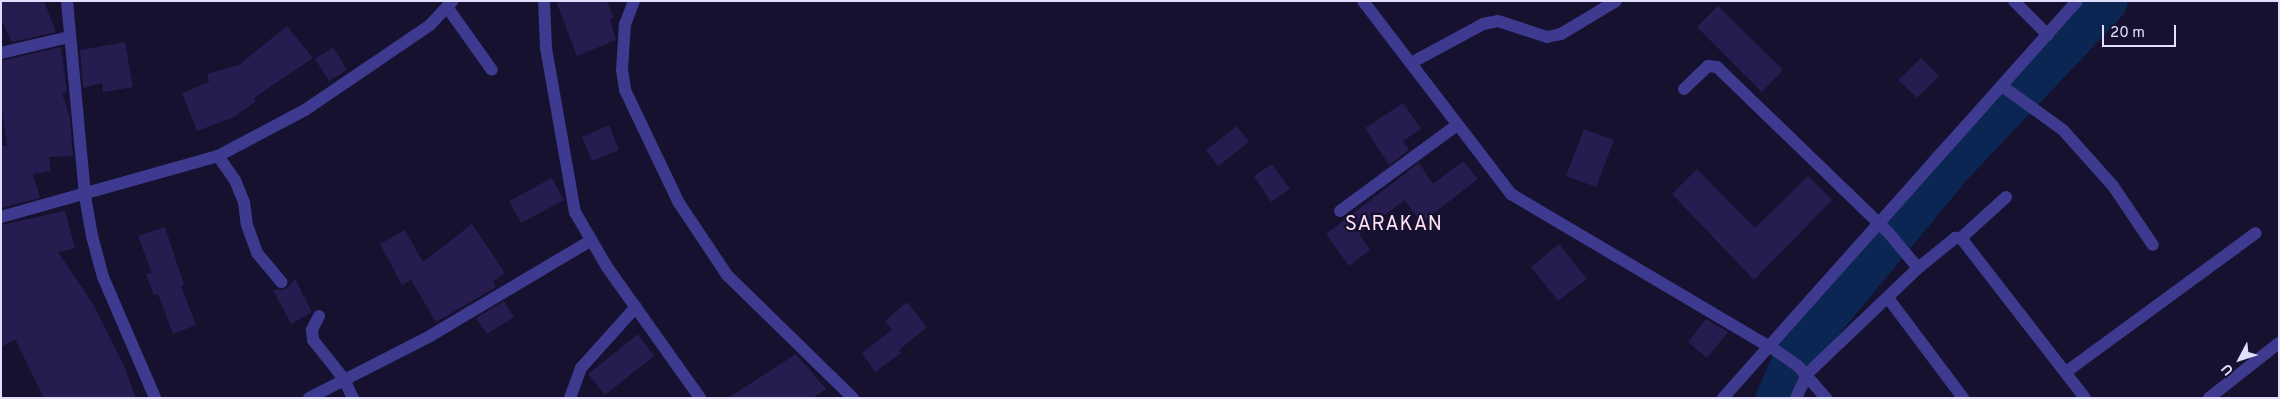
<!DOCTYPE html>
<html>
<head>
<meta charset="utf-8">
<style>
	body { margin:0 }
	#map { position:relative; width:2280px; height:399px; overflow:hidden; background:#16112e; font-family:Overpass,sans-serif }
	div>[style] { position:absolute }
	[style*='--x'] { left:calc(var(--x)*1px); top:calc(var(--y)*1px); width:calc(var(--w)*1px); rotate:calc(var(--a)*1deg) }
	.river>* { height:44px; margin:-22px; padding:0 22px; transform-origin:22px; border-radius:22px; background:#0b2653 }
	.building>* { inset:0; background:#261c50 }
	.minor>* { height:12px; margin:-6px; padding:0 6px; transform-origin:6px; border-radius:6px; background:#3d3a8f }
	span { translate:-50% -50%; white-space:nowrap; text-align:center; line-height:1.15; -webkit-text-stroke:4.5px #16112e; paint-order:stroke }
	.quarter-label { font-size:20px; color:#ffe0f4; letter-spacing:1px }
	.frame { position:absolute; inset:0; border:2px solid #e2deff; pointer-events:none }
	.north { position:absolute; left:2215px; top:334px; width:50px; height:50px; -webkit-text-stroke:4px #16112e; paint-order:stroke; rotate:230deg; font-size:14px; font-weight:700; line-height:20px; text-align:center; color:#e2deff }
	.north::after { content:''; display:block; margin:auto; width:18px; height:22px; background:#e2deff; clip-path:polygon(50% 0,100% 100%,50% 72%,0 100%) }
	.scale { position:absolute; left:2102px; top:25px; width:74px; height:22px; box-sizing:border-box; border:2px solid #e2deff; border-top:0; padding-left:6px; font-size:15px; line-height:18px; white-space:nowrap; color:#e2deff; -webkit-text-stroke:4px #16112e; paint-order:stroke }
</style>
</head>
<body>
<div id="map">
	<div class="river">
		<i style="--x:1778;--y:398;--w:57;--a:-66.1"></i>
		<i style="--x:1801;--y:346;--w:232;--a:-50.4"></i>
		<i style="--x:1949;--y:167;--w:228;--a:-46.6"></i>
	</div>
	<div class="building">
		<i style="clip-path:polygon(1px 1px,44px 1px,56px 32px,12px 42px,1px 19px)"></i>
		<i style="clip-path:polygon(556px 1px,607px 1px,614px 18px,610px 19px,616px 40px,577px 56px)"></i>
		<i style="clip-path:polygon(1718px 6px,1783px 70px,1762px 92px,1697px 27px)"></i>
		<i style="clip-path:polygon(287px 26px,313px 58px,254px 98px,256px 101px,234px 117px,197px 131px,182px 93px,209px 82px,207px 74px,239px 65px)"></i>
		<i style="clip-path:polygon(125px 42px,133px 87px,103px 92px,102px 83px,83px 88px,80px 50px)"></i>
		<i style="clip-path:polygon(61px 47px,67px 92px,62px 93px,70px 119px,73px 156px,49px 157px,51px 171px,33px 174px,40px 198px,1px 208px,1px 145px,7px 146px,1px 101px,1px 61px)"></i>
		<i style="clip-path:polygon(333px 47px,347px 70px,329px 81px,315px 59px)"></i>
		<i style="clip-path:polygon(1921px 58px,1939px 76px,1917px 98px,1898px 80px)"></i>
		<i style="clip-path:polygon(1403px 103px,1421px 129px,1403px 141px,1409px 150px,1389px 165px,1365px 128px)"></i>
		<i style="clip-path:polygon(609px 125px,619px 150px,592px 161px,582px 137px)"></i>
		<i style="clip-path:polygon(1237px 126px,1249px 142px,1218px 166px,1206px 150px)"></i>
		<i style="clip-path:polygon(1584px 129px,1614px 140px,1596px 187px,1566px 176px)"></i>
		<i style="clip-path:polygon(1463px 161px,1478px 179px,1421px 223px,1405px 200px,1359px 234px,1370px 250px,1349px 266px,1326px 234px,1419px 163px,1433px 184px)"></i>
		<i style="clip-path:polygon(1272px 164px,1290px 189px,1271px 202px,1254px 176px)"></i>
		<i style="clip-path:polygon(1697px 169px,1755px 228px,1808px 176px,1832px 200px,1754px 280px,1672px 194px)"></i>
		<i style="clip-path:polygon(552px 178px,564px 200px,521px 223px,509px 201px)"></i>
		<i style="clip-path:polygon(65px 211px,75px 248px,58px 252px,93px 304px,125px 368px,136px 398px,44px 398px,15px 339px,1px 347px,1px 225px)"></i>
		<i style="clip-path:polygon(472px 224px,505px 273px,493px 282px,496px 287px,436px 322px,411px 280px,402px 285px,380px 244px,405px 230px,423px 262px)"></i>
		<i style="clip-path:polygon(165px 227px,184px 285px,181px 286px,196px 325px,173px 334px,158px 294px,154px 295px,146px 274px,152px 273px,138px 236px)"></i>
		<i style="clip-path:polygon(1559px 244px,1587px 279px,1558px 301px,1531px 267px)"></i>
		<i style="clip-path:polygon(295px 279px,312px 312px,291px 324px,273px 290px,286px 289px)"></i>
		<i style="clip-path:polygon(504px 301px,514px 317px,487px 334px,476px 318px)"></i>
		<i style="clip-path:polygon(907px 302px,927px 327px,899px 350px,901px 353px,875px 372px,862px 353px,892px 330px,885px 321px)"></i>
		<i style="clip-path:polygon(1706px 319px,1728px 332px,1707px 358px,1688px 342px)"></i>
		<i style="clip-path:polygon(638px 334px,654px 356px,605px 395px,588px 374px)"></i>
		<i style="clip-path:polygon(796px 354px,826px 389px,813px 398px,728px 398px)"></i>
	</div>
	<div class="minor">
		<i style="--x:67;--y:1;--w:196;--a:84.7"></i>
		<i style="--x:85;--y:196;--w:41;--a:80.1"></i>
		<i style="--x:92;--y:236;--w:42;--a:75"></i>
		<i style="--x:103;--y:277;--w:132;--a:66.7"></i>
		<i style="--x:544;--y:1;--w:47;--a:87.6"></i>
		<i style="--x:546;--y:48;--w:167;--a:80"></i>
		<i style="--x:575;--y:212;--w:64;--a:59.8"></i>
		<i style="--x:607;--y:267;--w:161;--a:54.6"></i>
		<i style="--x:634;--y:1;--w:25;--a:111"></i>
		<i style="--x:625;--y:24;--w:46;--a:93.7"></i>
		<i style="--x:622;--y:70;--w:20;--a:81"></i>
		<i style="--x:625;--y:90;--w:125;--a:64.5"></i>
		<i style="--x:679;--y:203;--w:87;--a:56.3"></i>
		<i style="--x:727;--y:275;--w:176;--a:44.3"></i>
		<i style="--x:1363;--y:1;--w:243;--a:52.5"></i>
		<i style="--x:1511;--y:194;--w:310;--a:30.6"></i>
		<i style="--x:1778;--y:352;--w:24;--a:35"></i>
		<i style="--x:1798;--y:366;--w:43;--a:48.8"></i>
		<i style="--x:2014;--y:1;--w:48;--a:45"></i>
		<i style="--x:447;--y:7;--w:77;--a:54.5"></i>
		<i style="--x:1;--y:53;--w:70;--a:-13.2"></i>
		<i style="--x:1411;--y:63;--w:82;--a:-28.4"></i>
		<i style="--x:1483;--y:24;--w:15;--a:-11"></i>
		<i style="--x:1498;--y:21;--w:52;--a:18.1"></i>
		<i style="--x:1547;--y:37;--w:14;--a:-12"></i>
		<i style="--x:1561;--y:34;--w:64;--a:-31"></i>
		<i style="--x:2002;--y:86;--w:75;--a:35.8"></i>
		<i style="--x:2063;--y:130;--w:75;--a:48.2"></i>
		<i style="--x:2113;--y:186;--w:71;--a:55.9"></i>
		<i style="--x:1684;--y:89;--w:33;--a:-44"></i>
		<i style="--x:1708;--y:66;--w:9;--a:6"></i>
		<i style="--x:1717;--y:67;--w:238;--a:44"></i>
		<i style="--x:1888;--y:232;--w:47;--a:50.2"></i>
		<i style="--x:218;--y:156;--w:29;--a:55"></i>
		<i style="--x:235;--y:180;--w:24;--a:68"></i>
		<i style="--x:244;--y:202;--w:23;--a:83"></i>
		<i style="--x:247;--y:225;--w:30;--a:70"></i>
		<i style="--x:257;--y:253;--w:38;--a:50"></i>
		<i style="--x:1340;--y:211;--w:145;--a:-36.3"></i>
		<i style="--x:1;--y:217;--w:225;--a:-15.7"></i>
		<i style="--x:218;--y:156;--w:98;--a:-27.9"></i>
		<i style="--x:305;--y:110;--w:151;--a:-34.2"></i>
		<i style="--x:430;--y:25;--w:33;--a:-47"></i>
		<i style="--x:1961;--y:238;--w:202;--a:52.2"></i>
		<i style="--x:1888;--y:298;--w:125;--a:53.1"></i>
		<i style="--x:319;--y:316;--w:16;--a:117"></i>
		<i style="--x:312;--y:330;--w:10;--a:84"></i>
		<i style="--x:313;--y:340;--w:50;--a:51.5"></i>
		<i style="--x:344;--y:379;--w:21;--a:65"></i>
		<i style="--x:2066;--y:372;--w:235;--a:-36.2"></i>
		<i style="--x:309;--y:398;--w:136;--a:-27.1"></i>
		<i style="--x:430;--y:336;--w:186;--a:-30.7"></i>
		<i style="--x:570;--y:398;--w:32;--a:-70"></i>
		<i style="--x:581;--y:368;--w:82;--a:-48"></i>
		<i style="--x:1723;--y:398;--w:532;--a:-48.28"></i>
		<i style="--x:1796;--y:398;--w:26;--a:-65"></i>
		<i style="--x:1807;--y:374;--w:153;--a:-43.7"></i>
		<i style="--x:1918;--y:268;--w:48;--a:-39"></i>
		<i style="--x:1955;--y:238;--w:6;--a:0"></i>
		<i style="--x:1961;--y:238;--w:61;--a:-42.3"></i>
		<i style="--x:2209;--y:398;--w:89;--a:-38.2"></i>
	</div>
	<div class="quarter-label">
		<span style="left:1394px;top:225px">SARAKAN</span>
	</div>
	<div class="frame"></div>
	<div class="north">U</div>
	<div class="scale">20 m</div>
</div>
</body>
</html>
